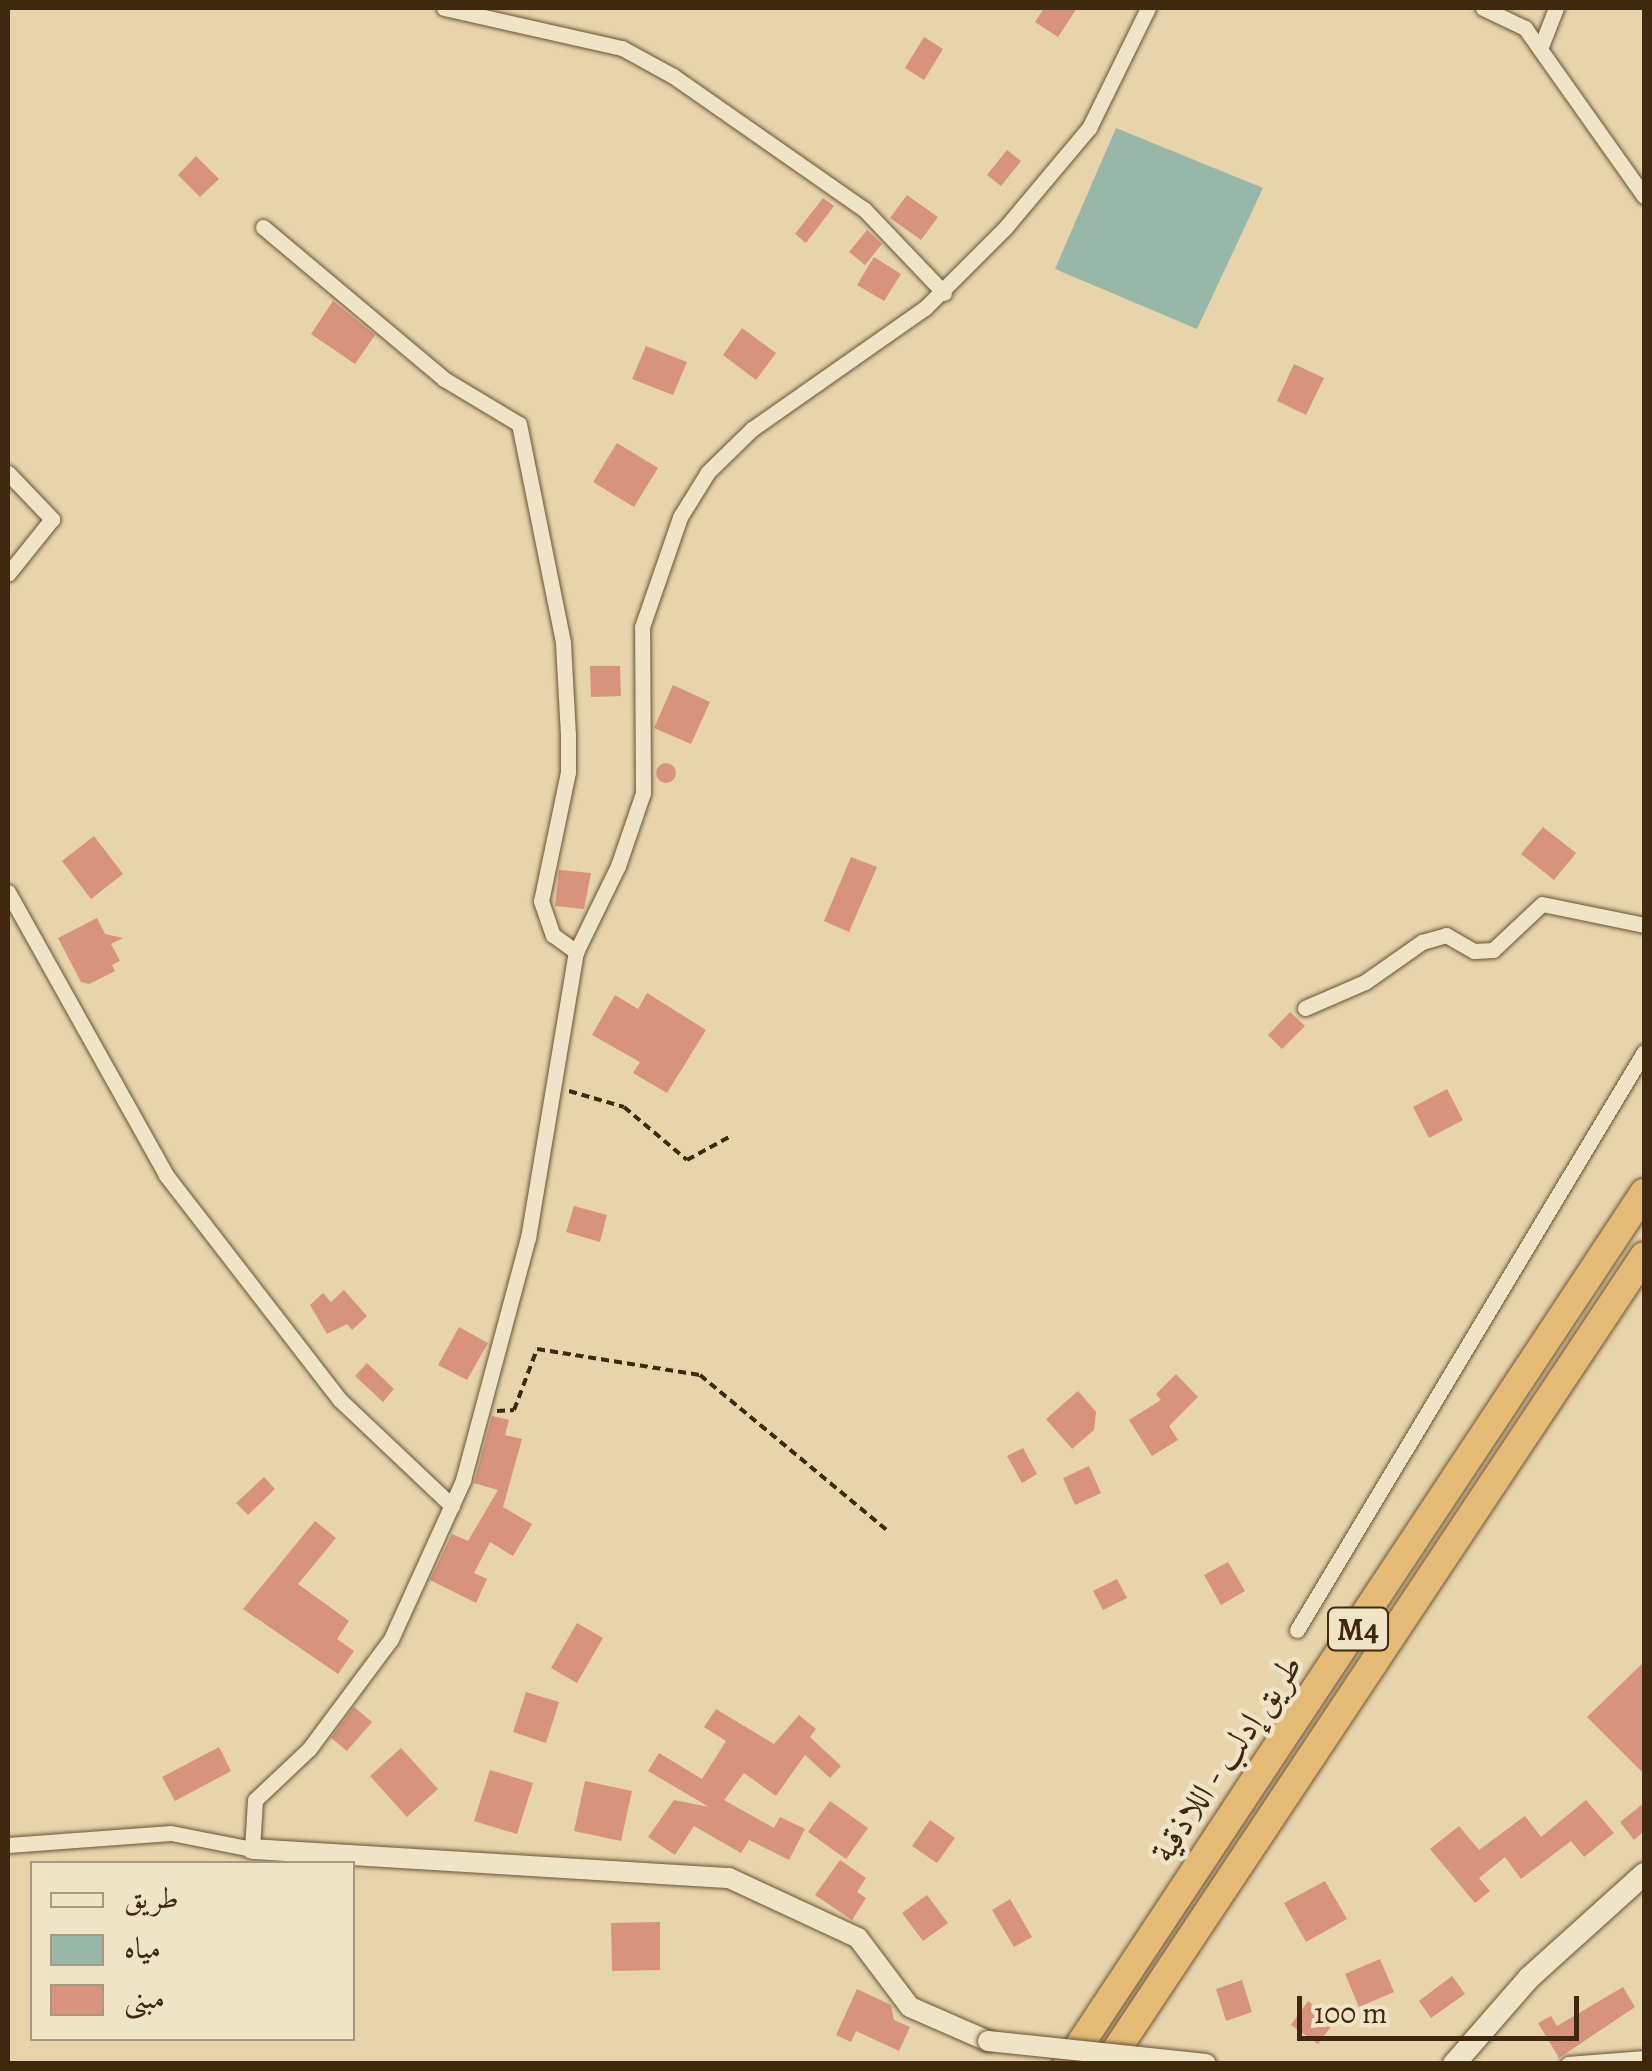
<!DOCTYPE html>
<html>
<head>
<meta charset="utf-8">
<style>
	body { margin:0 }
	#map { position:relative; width:1652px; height:2071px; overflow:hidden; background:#e7d4aa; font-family:Alegreya,Amiri,serif }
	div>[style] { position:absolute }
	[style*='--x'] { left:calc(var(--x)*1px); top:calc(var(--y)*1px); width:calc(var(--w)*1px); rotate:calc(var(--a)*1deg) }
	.water>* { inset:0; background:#97b8a9 }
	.building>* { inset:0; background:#d8937d }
	.round { border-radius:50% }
	.path>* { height:4px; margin-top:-2px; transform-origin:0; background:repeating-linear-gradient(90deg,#402810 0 8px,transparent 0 13px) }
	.roads { filter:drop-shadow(0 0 2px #6a5336) drop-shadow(0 0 2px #6a5336) }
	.minor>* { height:15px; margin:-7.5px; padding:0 7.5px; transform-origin:7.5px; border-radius:7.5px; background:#efe3c8 }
	.tertiary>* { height:20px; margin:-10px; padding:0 10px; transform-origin:10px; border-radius:10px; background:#efe3c8 }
	.secondary>* { height:22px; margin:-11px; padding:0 11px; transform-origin:11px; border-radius:11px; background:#efe3c8 }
	.motorway>* { height:28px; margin:-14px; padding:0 14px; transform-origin:14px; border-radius:14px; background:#e4ba75 }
	.bridges { filter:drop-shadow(0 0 2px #6a5336) drop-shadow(0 0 2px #6a5336) }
	.tertiary-bridge>* { height:20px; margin:-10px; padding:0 10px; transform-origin:10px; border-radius:10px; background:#efe3c8 }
	span { translate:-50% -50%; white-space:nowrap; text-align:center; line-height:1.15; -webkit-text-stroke:9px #efe3c8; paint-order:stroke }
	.shield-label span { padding:2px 8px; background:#efe3c8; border:2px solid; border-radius:8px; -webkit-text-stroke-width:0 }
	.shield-label { font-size:32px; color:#402810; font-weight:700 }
	.street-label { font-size:35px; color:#402810 }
	.frame { position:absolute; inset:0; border:10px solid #402810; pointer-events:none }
	.legend { position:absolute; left:30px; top:1861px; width:325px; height:180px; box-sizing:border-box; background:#efe3c8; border:2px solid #a9987e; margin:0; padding:12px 18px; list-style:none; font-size:30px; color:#402810 }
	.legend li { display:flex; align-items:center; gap:20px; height:50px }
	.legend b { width:50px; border:2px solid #a9987e }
	.scale { position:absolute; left:1297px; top:1996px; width:282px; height:45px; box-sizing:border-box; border:5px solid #402810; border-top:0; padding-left:12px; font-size:30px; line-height:35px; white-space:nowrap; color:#402810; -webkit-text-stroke:8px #efe3c8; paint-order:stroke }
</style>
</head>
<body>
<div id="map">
	<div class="water">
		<i style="clip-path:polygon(1116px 128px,1263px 188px,1197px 329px,1055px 269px)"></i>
	</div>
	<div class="building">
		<i style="clip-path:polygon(1044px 8px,1077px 8px,1058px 37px,1035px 22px)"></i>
		<i style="clip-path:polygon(924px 37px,943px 49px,924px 80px,905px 68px)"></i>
		<i style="clip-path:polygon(1007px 150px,1021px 161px,1001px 186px,987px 175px)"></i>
		<i style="clip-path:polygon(196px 156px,219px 179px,200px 197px,178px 175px)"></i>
		<i style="clip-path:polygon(907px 195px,938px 217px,921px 240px,890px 218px)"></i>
		<i style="clip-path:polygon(823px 198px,834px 206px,806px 243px,795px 234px)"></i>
		<i style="clip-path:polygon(867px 230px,882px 244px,865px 265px,849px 252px)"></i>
		<i style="clip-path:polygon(874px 257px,901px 274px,884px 301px,857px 285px)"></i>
		<i style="clip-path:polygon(333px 301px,375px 335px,355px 364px,311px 334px)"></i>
		<i style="clip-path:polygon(742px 328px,776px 353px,756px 380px,723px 355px)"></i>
		<i style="clip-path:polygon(646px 346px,687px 362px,673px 395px,632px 379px)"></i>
		<i style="clip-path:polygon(1294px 364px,1324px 378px,1306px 415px,1277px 401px)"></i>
		<i style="clip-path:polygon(617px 443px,658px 468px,634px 507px,593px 482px)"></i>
		<i style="clip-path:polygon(590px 666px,620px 666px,621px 696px,591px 697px)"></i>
		<i style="clip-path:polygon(673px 685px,710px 702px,691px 744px,654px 728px)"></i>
		<i class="round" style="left:656px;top:763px;width:20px;height:20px"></i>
		<i style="clip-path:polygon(1543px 827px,1576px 853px,1554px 880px,1521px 854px)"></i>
		<i style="clip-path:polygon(94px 836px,123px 874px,91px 899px,62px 861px)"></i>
		<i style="clip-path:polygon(851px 857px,877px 867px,849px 932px,824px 921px)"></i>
		<i style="clip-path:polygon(559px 870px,591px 873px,584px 909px,555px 906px)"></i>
		<i style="clip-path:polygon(97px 918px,105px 934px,123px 938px,111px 944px,120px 961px,112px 965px,115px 971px,89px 984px,81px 982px,58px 938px)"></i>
		<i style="clip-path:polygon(647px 993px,706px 1030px,667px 1093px,633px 1073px,640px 1062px,592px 1035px,615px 995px,638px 1009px)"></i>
		<i style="clip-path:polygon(1290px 1012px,1305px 1026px,1282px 1049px,1268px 1035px)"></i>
		<i style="clip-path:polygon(1447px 1089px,1463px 1120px,1429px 1138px,1413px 1107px)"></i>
		<i style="clip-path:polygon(574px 1206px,607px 1215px,600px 1242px,566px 1232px)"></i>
		<i style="clip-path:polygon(344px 1290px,367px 1316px,352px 1330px,347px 1324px,327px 1334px,310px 1305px,323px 1293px,331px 1302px)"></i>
		<i style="clip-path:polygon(459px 1327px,488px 1343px,467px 1380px,438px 1365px)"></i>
		<i style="clip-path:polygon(367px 1363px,394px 1389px,383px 1402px,355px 1376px)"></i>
		<i style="clip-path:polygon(1176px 1374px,1198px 1397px,1169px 1426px,1178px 1440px,1152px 1456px,1129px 1420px,1161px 1400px,1156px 1394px)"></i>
		<i style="clip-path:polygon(1078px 1391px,1096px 1412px,1094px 1430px,1072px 1449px,1046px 1419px)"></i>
		<i style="clip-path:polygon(492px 1416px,509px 1420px,505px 1435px,522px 1439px,503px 1507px,532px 1524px,513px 1556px,490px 1542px,474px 1573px,487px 1579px,476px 1603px,430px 1580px,452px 1534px,468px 1541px,498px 1490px,474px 1483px)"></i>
		<i style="clip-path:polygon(1023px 1448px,1037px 1474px,1022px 1483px,1007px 1456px)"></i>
		<i style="clip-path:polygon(1089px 1466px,1101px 1493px,1075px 1505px,1063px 1478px)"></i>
		<i style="clip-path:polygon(264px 1477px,275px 1489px,248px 1515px,236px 1503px)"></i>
		<i style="clip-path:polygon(315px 1521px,336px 1538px,298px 1584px,349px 1621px,337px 1639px,354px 1651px,338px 1674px,243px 1609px)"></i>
		<i style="clip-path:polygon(1228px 1562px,1245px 1591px,1221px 1605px,1204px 1575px)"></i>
		<i style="clip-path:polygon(1117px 1579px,1127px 1598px,1103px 1610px,1093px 1591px)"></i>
		<i style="clip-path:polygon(577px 1623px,603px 1638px,577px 1683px,551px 1668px)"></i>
		<i style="clip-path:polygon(1644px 1662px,1644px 1774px,1587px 1717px)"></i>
		<i style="clip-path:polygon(526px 1692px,559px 1702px,546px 1743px,513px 1732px)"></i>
		<i style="clip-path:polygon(354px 1707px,372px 1722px,347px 1751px,331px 1738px)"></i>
		<i style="clip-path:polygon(716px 1709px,774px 1744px,799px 1715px,816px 1729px,810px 1737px,841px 1766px,830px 1778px,805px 1755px,776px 1796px,744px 1773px,724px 1800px,774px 1828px,780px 1817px,805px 1829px,789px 1860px,749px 1840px,741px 1853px,694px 1826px,675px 1855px,648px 1837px,674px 1800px,709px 1807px,648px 1771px,659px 1753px,702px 1779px,726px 1741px,704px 1727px)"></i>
		<i style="clip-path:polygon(219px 1747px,231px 1771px,175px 1801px,162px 1777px)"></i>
		<i style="clip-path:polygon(401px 1748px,438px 1789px,407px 1817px,370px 1776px)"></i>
		<i style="clip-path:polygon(490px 1770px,533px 1783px,517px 1834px,474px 1821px)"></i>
		<i style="clip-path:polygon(585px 1781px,632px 1791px,621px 1841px,574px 1831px)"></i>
		<i style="clip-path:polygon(1586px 1800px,1614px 1833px,1584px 1857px,1571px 1841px,1521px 1879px,1505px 1857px,1479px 1878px,1490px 1891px,1475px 1903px,1430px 1849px,1459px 1826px,1479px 1850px,1525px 1816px,1541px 1837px)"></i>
		<i style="clip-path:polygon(830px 1801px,868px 1828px,846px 1859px,808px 1832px)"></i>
		<i style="clip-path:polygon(1644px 1803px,1644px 1831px,1634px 1840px,1620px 1822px)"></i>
		<i style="clip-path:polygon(930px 1820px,955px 1838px,937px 1863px,912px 1846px)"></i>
		<i style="clip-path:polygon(840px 1860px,866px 1878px,857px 1892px,866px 1898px,852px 1920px,815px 1895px)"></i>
		<i style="clip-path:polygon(1325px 1881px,1347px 1919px,1306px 1942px,1284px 1903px)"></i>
		<i style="clip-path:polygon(927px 1895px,948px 1923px,923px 1941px,902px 1913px)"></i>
		<i style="clip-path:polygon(1010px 1899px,1032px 1937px,1014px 1947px,992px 1910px)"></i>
		<i style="clip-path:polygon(660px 1922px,660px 1970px,612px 1971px,611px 1923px)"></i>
		<i style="clip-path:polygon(1380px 1959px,1394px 1992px,1359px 2007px,1345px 1974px)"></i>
		<i style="clip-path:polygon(1452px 1976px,1465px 1994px,1431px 2018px,1419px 2001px)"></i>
		<i style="clip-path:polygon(1242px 1980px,1252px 2012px,1226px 2021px,1216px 1989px)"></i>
		<i style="clip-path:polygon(1623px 1987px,1635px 2007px,1559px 2058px,1538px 2023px,1551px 2016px,1557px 2026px)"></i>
		<i style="clip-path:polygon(857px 1989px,891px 2005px,894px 2020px,910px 2027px,899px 2051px,856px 2031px,851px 2042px,836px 2035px)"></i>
		<i style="clip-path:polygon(1308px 2001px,1335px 2021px,1318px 2044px,1291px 2025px)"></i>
	</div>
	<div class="path">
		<i style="--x:569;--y:1091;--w:57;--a:16.2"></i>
		<i style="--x:624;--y:1107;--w:82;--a:40.1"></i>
		<i style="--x:687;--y:1160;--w:50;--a:-28.6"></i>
		<i style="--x:497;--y:1411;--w:17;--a:-3"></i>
		<i style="--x:514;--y:1410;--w:65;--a:-69.3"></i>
		<i style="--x:537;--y:1349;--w:165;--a:9.1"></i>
		<i style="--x:700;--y:1375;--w:243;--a:39.7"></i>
	</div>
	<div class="roads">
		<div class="minor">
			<i style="--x:444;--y:8;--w:182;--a:12.7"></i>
			<i style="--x:622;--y:48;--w:58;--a:28.8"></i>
			<i style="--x:673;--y:76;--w:233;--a:34.9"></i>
			<i style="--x:864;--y:209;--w:116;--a:46.4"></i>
			<i style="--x:1483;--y:8;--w:47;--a:25.5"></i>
			<i style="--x:1525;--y:28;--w:206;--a:54.7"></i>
			<i style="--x:1540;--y:49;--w:44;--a:-68.7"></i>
			<i style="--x:263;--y:227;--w:236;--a:40"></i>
			<i style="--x:444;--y:379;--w:87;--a:31"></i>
			<i style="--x:519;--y:424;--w:223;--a:78.6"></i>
			<i style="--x:563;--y:643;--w:91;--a:86.9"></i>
			<i style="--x:568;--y:734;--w:38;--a:90"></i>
			<i style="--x:568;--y:772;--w:132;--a:101.8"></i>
			<i style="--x:541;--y:901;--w:36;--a:71"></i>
			<i style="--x:553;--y:935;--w:29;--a:36"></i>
			<i style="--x:8;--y:473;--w:64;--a:46.3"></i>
			<i style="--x:52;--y:519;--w:70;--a:128.7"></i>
			<i style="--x:8;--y:892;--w:324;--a:60.8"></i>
			<i style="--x:166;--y:1175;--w:284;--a:52.3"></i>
			<i style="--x:340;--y:1400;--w:154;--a:43.4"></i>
			<i style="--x:1305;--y:1008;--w:65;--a:-23.4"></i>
			<i style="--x:1365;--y:982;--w:70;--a:-35.1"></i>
			<i style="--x:1422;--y:942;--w:25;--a:-16"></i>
			<i style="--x:1446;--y:935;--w:32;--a:30"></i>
			<i style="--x:1474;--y:951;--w:19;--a:-3"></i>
			<i style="--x:1493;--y:950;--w:67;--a:-43.2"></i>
			<i style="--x:1542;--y:904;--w:104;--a:11.6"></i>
			<i style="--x:1297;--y:1630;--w:674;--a:-59.02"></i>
			<i style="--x:8;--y:1845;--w:163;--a:-4.2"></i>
			<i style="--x:171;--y:1833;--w:83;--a:11.2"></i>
			<i style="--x:252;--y:1849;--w:49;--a:-86.5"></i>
			<i style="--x:255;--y:1800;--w:74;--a:-43.4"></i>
			<i style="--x:309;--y:1749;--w:137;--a:-53.3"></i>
			<i style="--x:391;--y:1639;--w:175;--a:-65.6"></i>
			<i style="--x:463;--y:1480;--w:251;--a:-75"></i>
			<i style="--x:528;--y:1238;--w:290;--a:-80.5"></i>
			<i style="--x:576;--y:952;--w:96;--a:-64"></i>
			<i style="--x:618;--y:866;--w:77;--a:-71.1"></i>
			<i style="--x:643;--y:793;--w:166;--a:-90.3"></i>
			<i style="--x:642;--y:627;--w:116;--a:-70.9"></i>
			<i style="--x:680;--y:517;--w:53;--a:-58.1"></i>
			<i style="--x:708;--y:472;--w:62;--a:-44.3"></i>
			<i style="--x:752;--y:429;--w:211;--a:-35"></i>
			<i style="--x:925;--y:308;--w:113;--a:-45"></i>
			<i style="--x:1005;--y:228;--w:131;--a:-50"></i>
			<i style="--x:1089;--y:128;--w:134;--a:-63.8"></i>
			<i style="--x:1568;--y:2064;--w:76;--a:-4.5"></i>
		</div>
		<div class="tertiary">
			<i style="--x:252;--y:1849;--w:478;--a:3.5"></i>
			<i style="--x:729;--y:1878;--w:142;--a:24.9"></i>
			<i style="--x:858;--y:1938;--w:86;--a:53"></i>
			<i style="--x:910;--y:2007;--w:85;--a:23.6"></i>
		</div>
		<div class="secondary">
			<i style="--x:1454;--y:2064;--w:114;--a:-48.9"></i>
			<i style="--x:1529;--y:1978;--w:155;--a:-42.1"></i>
		</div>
		<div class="motorway">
			<i style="--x:1067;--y:2064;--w:1045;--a:-56.48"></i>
			<i style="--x:1107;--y:2064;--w:970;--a:-56.39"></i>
		</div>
	</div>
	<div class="bridges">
		<div class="tertiary-bridge">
			<i style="--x:988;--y:2041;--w:219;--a:6"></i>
		</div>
	</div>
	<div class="shield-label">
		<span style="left:1358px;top:1629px">M4</span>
	</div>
	<div class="street-label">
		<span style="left:1226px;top:1758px;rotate:-56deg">طريق إدلب - اللاذقية</span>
	</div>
	<div class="frame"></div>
	<ul class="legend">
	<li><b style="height:12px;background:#efe3c8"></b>طريق</li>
	<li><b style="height:28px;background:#97b8a9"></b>مياه</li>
	<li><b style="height:28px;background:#d8937d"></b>مبنى</li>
	</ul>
	<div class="scale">100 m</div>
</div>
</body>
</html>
